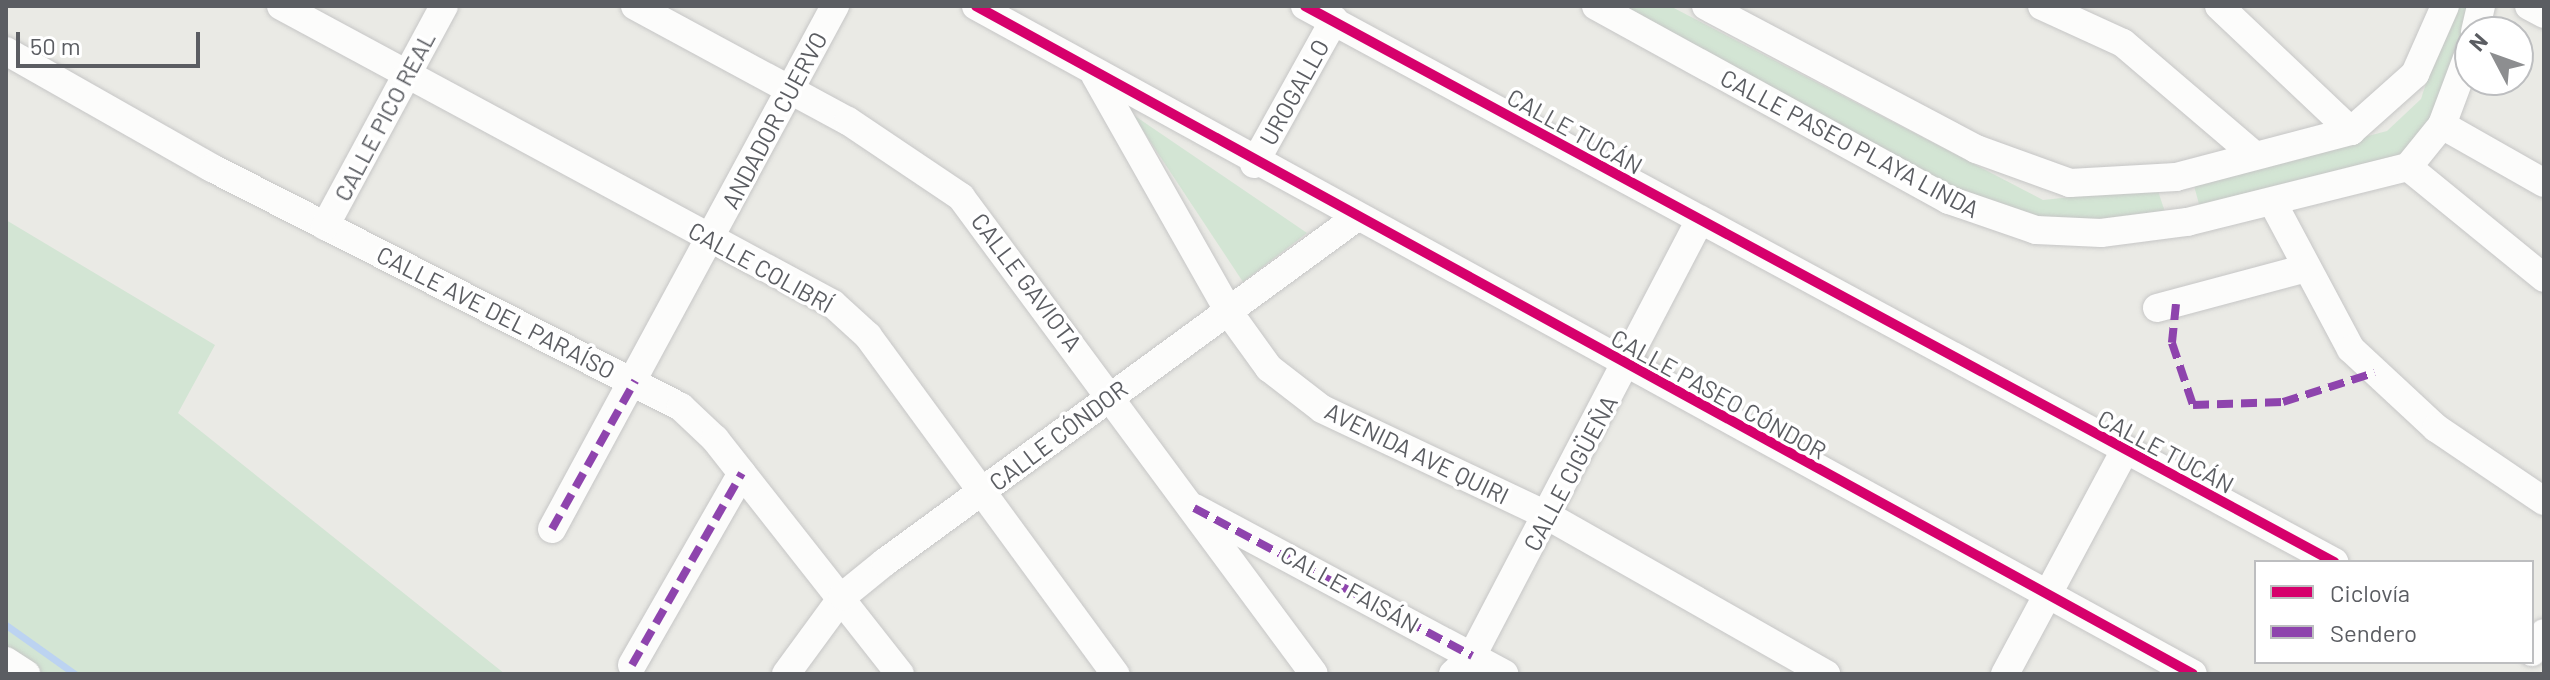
<!DOCTYPE html>
<html>
<head>
<meta charset="utf-8">
<style>
	body { margin:0 }
	#map { position:relative; width:2550px; height:680px; overflow:hidden; background:#eaeae5; font-family:Barlow,sans-serif }
	div>[style] { position:absolute }
	[style*='--x'] { left:calc(var(--x)*1px); top:calc(var(--y)*1px); width:calc(var(--w)*1px); rotate:calc(var(--a)*1deg) }
	.green>* { inset:0; background:#d3e5d4 }
	.stream>* { height:7px; margin:-3.5px; padding:0 3.5px; transform-origin:3.5px; border-radius:3.5px; background:#bcd3f1 }
	.roads { filter:drop-shadow(0 0 2px #c6c6c6) drop-shadow(0 0 2px #c6c6c6) }
	.minor>* { height:28px; margin:-14px; padding:0 14px; transform-origin:14px; border-radius:14px; background:#fcfcfb }
	.quiet>* { height:8px; margin-top:-4px; transform-origin:0; background:repeating-linear-gradient(90deg,#8e44ad 0 16px,transparent 0 24px) }
	.cycleway>* { height:10px; margin:-5px; padding:0 5px; transform-origin:5px; border-radius:5px; background:#d6006c }
	span { translate:-50% -50%; white-space:nowrap; text-align:center; line-height:1.15; -webkit-text-stroke:7px #fff; paint-order:stroke }
	.street-label { font-size:24px; color:#5b5d62 }
	.frame { position:absolute; inset:0; border:8px solid #5b5d62; pointer-events:none }
	.legend { position:absolute; left:2254px; top:560px; width:280px; height:104px; box-sizing:border-box; background:#fff; border:2px solid #bdbec0; margin:0; padding:10px 14px; list-style:none; font-size:24px; color:#5b5d62 }
	.legend li { display:flex; align-items:center; gap:16px; height:40px }
	.legend b { width:40px; border:2px solid #bdbec0 }
	.north { position:absolute; left:2454px; top:16px; width:80px; height:80px; box-sizing:border-box; background:#fff; border:2px solid #bdbec0; border-radius:50%; rotate:311deg; font-size:22px; font-weight:700; line-height:32px; text-align:center; color:#5b5d62 }
	.north::after { content:''; display:block; margin:auto; width:28px; height:36px; background:#8d8e90; clip-path:polygon(50% 0,100% 100%,50% 72%,0 100%) }
	.scale { position:absolute; left:16px; top:32px; width:184px; height:36px; box-sizing:border-box; border:4px solid #5b5d62; border-top:0; padding-left:10px; font-size:24px; line-height:28px; white-space:nowrap; color:#5b5d62; -webkit-text-stroke:6px #fff; paint-order:stroke }
</style>
</head>
<body>
<div id="map">
	<div class="green">
		<i style="clip-path:polygon(1608px 6px,1670px 6px,2043px 200px,2157px 188px,2167px 218px,2061px 226px,1996px 210px)"></i>
		<i style="clip-path:polygon(2451px 6px,2476px 6px,2471px 32px,2416px 153px,2202px 215px,2193px 182px,2387px 131px,2421px 99px)"></i>
		<i style="clip-path:polygon(1132px 114px,1307px 233px,1243px 282px)"></i>
		<i style="clip-path:polygon(6px 220px,215px 345px,178px 413px,505px 674px,39px 674px,6px 651px)"></i>
	</div>
	<div class="stream">
		<i style="--x:6;--y:625;--w:85;--a:35.4"></i>
	</div>
	<div class="roads">
		<div class="minor">
			<i style="--x:281;--y:6;--w:627;--a:28.36"></i>
			<i style="--x:833;--y:304;--w:47;--a:42.4"></i>
			<i style="--x:868;--y:336;--w:419;--a:53.8"></i>
			<i style="--x:635;--y:6;--w:242;--a:28.4"></i>
			<i style="--x:848;--y:121;--w:136;--a:33.9"></i>
			<i style="--x:961;--y:197;--w:593;--a:53.5"></i>
			<i style="--x:976;--y:6;--w:1388;--a:28.76"></i>
			<i style="--x:1305;--y:6;--w:1170;--a:28.38"></i>
			<i style="--x:1596;--y:6;--w:403;--a:28.8"></i>
			<i style="--x:1949;--y:200;--w:92;--a:19"></i>
			<i style="--x:2036;--y:230;--w:65;--a:2.6"></i>
			<i style="--x:2101;--y:233;--w:87;--a:-7.3"></i>
			<i style="--x:2187;--y:222;--w:228;--a:-14"></i>
			<i style="--x:2408;--y:167;--w:54;--a:-51"></i>
			<i style="--x:2442;--y:125;--w:80;--a:-69.5"></i>
			<i style="--x:1706;--y:6;--w:306;--a:27.9"></i>
			<i style="--x:1976;--y:149;--w:100;--a:19.9"></i>
			<i style="--x:2070;--y:183;--w:106;--a:-3.2"></i>
			<i style="--x:2176;--y:177;--w:181;--a:-14.7"></i>
			<i style="--x:2351;--y:131;--w:86;--a:-41.7"></i>
			<i style="--x:2415;--y:74;--w:74;--a:-66.2"></i>
			<i style="--x:2042;--y:6;--w:89;--a:24.6"></i>
			<i style="--x:2123;--y:43;--w:172;--a:40.5"></i>
			<i style="--x:2219;--y:6;--w:182;--a:43.4"></i>
			<i style="--x:2529;--y:6;--w:17;--a:28"></i>
			<i style="--x:2475;--y:32;--w:27;--a:-77"></i>
			<i style="--x:6;--y:51;--w:237;--a:29.6"></i>
			<i style="--x:212;--y:168;--w:526;--a:27"></i>
			<i style="--x:681;--y:407;--w:47;--a:43.3"></i>
			<i style="--x:715;--y:439;--w:299;--a:51.8"></i>
			<i style="--x:1095;--y:75;--w:274;--a:60.5"></i>
			<i style="--x:1230;--y:314;--w:67;--a:54.2"></i>
			<i style="--x:1269;--y:368;--w:67;--a:37.7"></i>
			<i style="--x:1322;--y:409;--w:250;--a:25.3"></i>
			<i style="--x:1548;--y:516;--w:320;--a:29.6"></i>
			<i style="--x:2442;--y:125;--w:117;--a:29.6"></i>
			<i style="--x:1254;--y:164;--w:165;--a:-60.9"></i>
			<i style="--x:2408;--y:167;--w:176;--a:39.2"></i>
			<i style="--x:2274;--y:205;--w:163;--a:61.9"></i>
			<i style="--x:2351;--y:349;--w:116;--a:42.9"></i>
			<i style="--x:2436;--y:428;--w:130;--a:34.1"></i>
			<i style="--x:325;--y:226;--w:250;--a:-61.6"></i>
			<i style="--x:2157;--y:308;--w:151;--a:-15"></i>
			<i style="--x:1195;--y:508;--w:351;--a:28.2"></i>
			<i style="--x:552;--y:529;--w:595;--a:-61.58"></i>
			<i style="--x:2532;--y:652;--w:22;--a:-58"></i>
			<i style="--x:6;--y:661;--w:24;--a:33"></i>
			<i style="--x:632;--y:665;--w:221;--a:-60.2"></i>
			<i style="--x:786;--y:674;--w:97;--a:-53.8"></i>
			<i style="--x:843;--y:596;--w:54;--a:-39"></i>
			<i style="--x:885;--y:562;--w:580;--a:-36.16"></i>
			<i style="--x:1453;--y:674;--w:26;--a:-43"></i>
			<i style="--x:1472;--y:656;--w:488;--a:-62.4"></i>
			<i style="--x:2005;--y:674;--w:252;--a:-61.8"></i>
		</div>
	</div>
	<div class="quiet">
		<i style="--x:2176;--y:304;--w:39;--a:96"></i>
		<i style="--x:2172;--y:343;--w:65;--a:71.3"></i>
		<i style="--x:2193;--y:405;--w:90;--a:-1.9"></i>
		<i style="--x:2283;--y:402;--w:96;--a:-17.7"></i>
		<i style="--x:1194;--y:508;--w:315;--a:28"></i>
		<i style="--x:552;--y:529;--w:170;--a:-60.7"></i>
		<i style="--x:632;--y:665;--w:221;--a:-60.2"></i>
	</div>
	<div class="cycleway">
		<i style="--x:976;--y:6;--w:1388;--a:28.76"></i>
		<i style="--x:1305;--y:6;--w:1170;--a:28.38"></i>
	</div>
	<div class="street-label">
		<span style="left:1294px;top:92px;rotate:-61deg">UROGALLO</span>
		<span style="left:384px;top:116px;rotate:-62deg">CALLE PICO REAL</span>
		<span style="left:774px;top:120px;rotate:-62deg">ANDADOR CUERVO</span>
		<span style="left:1575px;top:131px;rotate:29deg">CALLE TUCÁN</span>
		<span style="left:1850px;top:143px;rotate:28deg">CALLE PASEO PLAYA LINDA</span>
		<span style="left:761px;top:267px;rotate:29deg">CALLE COLIBRÍ</span>
		<span style="left:1027px;top:282px;rotate:53deg">CALLE GAVIOTA</span>
		<span style="left:496px;top:312px;rotate:27deg">CALLE AVE DEL PARAÍSO</span>
		<span style="left:1719px;top:394px;rotate:29deg">CALLE PASEO CÓNDOR</span>
		<span style="left:1058px;top:435px;rotate:-37deg">CALLE CÓNDOR</span>
		<span style="left:2166px;top:451px;rotate:28deg">CALLE TUCÁN</span>
		<span style="left:1417px;top:453px;rotate:26deg">AVENIDA AVE QUIRI</span>
		<span style="left:1570px;top:473px;rotate:-62deg">CALLE CIGÜEÑA</span>
		<span style="left:1350px;top:589px;rotate:29deg">CALLE FAISÁN</span>
	</div>
	<div class="frame"></div>
	<ul class="legend">
	<li><b style="height:10px;background:#d6006c"></b>Ciclovía</li>
	<li><b style="height:10px;background:#8e44ad"></b>Sendero</li>
	</ul>
	<div class="north">N</div>
	<div class="scale">50 m</div>
</div>
</body>
</html>
